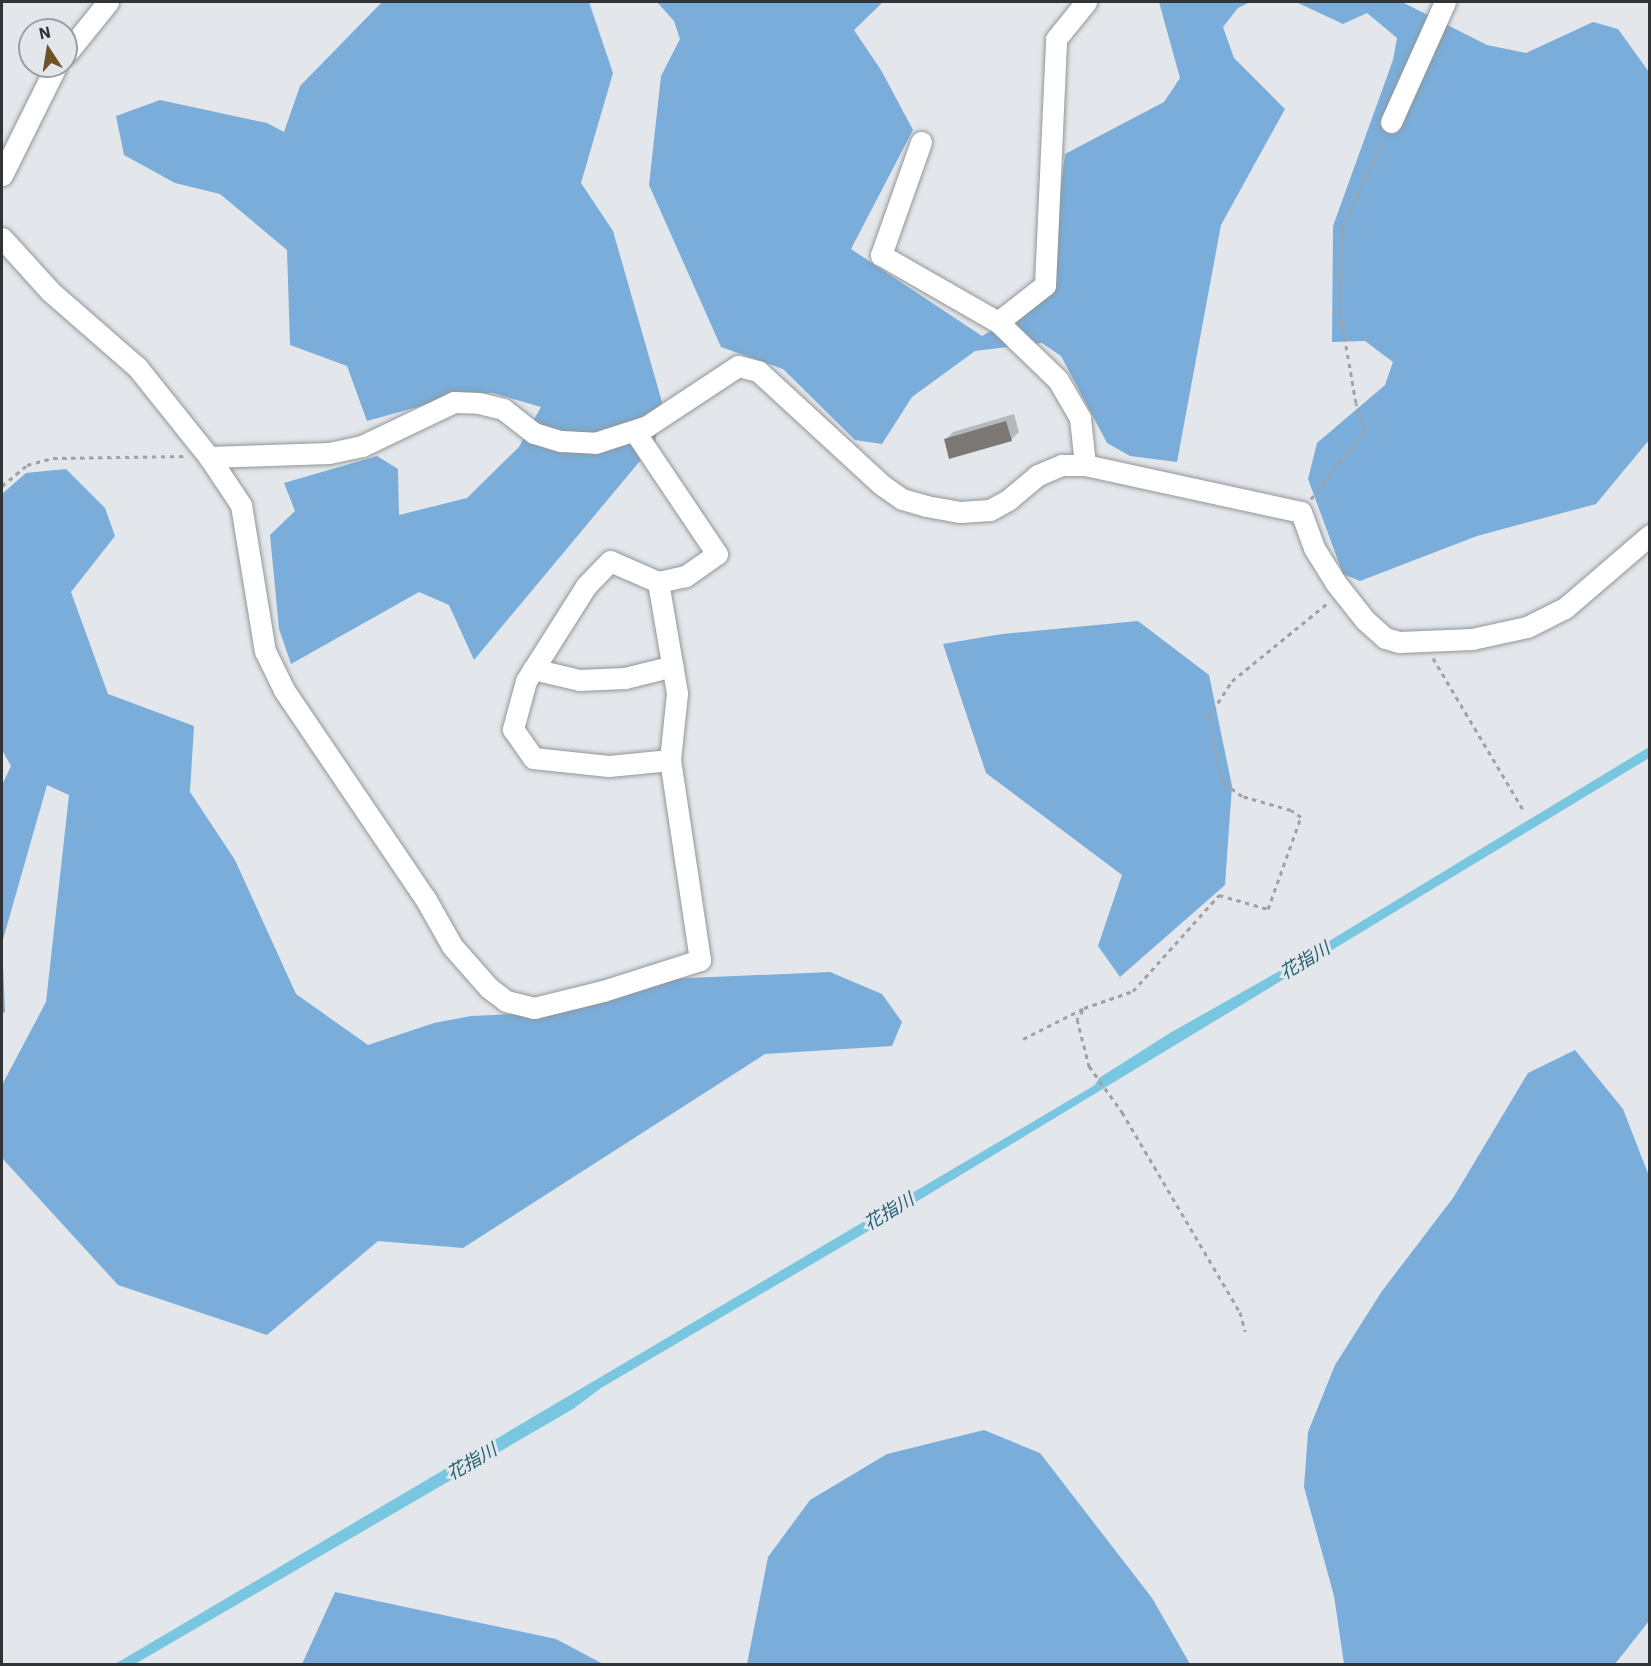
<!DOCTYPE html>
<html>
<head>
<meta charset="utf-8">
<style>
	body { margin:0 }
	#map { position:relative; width:1651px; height:1666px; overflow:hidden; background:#e3e7eb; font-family:"IBM Plex Sans","Noto Sans JP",sans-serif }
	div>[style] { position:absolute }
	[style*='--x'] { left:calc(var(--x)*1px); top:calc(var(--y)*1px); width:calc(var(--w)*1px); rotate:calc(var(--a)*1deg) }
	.forest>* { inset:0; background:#7aadda }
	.water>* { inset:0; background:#79c6e1 }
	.shadow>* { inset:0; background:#0003 }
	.building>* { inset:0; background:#7b7774 }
	.path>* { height:3px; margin-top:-1.5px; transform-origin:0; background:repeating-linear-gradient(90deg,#9fa2a5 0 4.5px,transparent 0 9px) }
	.roads { filter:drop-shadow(0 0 2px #929699) drop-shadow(0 0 2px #929699) }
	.minor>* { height:21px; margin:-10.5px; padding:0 10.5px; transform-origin:10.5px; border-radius:10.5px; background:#fff }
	span { translate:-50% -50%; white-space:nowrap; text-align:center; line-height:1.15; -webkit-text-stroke:6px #e3e7eb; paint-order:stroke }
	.water-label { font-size:18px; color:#205e71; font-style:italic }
	.frame { position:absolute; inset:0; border:3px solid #313334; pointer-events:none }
	.north { position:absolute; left:18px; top:18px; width:60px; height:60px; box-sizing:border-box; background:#e3e7eb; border:2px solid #9c9fa2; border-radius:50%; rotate:348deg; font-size:16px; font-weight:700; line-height:24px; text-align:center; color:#313334 }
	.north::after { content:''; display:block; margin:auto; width:21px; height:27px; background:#6f5226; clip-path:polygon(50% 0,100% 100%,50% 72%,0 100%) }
</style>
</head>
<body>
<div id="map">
	<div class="forest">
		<i style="clip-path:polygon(382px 2px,589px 2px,613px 73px,581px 183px,613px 231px,662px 402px,655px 443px,474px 660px,449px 605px,419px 592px,291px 664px,279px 629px,270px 535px,295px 511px,284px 483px,377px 456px,398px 469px,399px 515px,467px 498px,519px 447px,541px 407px,493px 393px,465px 394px,367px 421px,347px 366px,290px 345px,287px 250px,220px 194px,175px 183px,124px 155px,116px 116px,160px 100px,267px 123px,284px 132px,300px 86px)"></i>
		<i style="clip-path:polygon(657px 2px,883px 2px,854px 30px,881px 70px,913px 130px,851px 249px,982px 336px,1047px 298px,1065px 154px,1164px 102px,1180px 78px,1159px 2px,1250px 2px,1238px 8px,1223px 27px,1234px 58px,1285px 109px,1221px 225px,1177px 462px,1130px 456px,1107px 443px,1061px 356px,1042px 343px,975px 351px,912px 397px,882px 444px,855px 440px,783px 369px,721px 347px,649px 185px,661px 76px,680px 39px,674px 21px)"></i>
		<i style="clip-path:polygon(1296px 2px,1402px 2px,1487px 45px,1526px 53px,1593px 22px,1618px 29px,1649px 72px,1649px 440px,1596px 504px,1477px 536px,1360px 581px,1343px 574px,1308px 479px,1317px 443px,1385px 385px,1393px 362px,1365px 341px,1332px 342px,1333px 226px,1393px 60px,1397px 38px,1367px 13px,1343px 24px)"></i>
		<i style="clip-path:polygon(66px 469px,105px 508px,115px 536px,71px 592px,108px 694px,194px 726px,190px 792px,235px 860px,296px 994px,368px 1045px,434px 1023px,471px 1016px,541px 1013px,665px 979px,830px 972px,882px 994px,902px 1022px,892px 1046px,765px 1054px,463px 1248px,378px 1241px,267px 1335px,118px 1285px,2px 1158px,2px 1085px,46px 1002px,69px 795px,47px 785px,2px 943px,5px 1012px,2px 1014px,2px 785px,11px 766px,2px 750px,2px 494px,26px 473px)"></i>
		<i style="clip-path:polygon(1138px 621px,1209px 675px,1232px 786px,1225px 885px,1120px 977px,1098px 946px,1122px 875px,986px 773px,943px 644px,1002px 634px)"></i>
		<i style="clip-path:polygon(1575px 1050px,1623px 1109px,1649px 1176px,1649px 1621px,1615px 1664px,1344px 1664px,1334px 1596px,1304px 1487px,1308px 1432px,1335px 1365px,1382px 1291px,1453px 1198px,1528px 1073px)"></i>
		<i style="clip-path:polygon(984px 1430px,1040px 1453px,1152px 1598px,1190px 1664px,747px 1664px,768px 1557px,810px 1500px,887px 1454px)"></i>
		<i style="clip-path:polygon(335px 1592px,556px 1639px,603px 1664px,302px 1664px)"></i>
	</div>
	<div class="water">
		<i style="clip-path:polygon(1649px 747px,1649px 758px,860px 1236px,601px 1388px,573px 1409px,135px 1664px,115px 1664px,1095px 1085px,1099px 1078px,1170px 1033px,1283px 969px)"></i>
	</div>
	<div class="shadow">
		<i style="clip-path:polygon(1014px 414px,1019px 432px,1011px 440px,945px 440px,953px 432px)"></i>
	</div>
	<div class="building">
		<i style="clip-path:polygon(1006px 421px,1012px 441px,949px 459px,944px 439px)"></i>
	</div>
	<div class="path">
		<i style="--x:2;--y:486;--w:33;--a:-40"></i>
		<i style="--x:27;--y:465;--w:27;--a:-15"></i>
		<i style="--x:53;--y:458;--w:133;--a:-0.9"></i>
		<i style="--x:1311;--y:499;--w:87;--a:-51.5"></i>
		<i style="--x:1365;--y:431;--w:29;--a:-108"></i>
		<i style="--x:1356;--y:403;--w:93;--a:-99.9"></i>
		<i style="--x:1340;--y:311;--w:83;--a:-88.6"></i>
		<i style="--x:1342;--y:228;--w:100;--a:-65.2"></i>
		<i style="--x:1433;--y:658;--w:178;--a:59.3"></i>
		<i style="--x:1083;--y:1010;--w:11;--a:124"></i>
		<i style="--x:1077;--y:1019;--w:49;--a:75.7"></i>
		<i style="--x:1089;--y:1066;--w:57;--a:54.3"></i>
		<i style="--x:1122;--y:1112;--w:232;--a:59.5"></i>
		<i style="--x:1240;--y:1312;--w:20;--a:75"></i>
		<i style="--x:1023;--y:1039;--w:68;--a:-26.9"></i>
		<i style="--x:1084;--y:1008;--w:52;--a:-19.1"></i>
		<i style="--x:1133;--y:991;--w:129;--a:-48.1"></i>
		<i style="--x:1219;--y:895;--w:51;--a:15.9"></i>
		<i style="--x:1268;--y:909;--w:98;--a:-70.3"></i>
		<i style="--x:1301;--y:817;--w:12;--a:-145"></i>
		<i style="--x:1291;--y:810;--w:51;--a:-164.1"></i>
		<i style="--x:1242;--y:796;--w:24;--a:-144"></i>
		<i style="--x:1223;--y:782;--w:66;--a:-103.2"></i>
		<i style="--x:1208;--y:718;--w:44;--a:-57"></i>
		<i style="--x:1232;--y:681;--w:125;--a:-39.2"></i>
	</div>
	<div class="roads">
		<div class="minor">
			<i style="--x:66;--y:54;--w:67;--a:-51.1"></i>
			<i style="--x:1391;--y:122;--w:132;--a:-65.8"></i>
			<i style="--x:921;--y:142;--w:120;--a:109.5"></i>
			<i style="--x:881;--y:255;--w:135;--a:29.8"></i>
			<i style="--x:998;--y:322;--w:83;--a:44"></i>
			<i style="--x:1058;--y:380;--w:44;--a:59.9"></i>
			<i style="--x:1080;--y:418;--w:47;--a:83.9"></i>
			<i style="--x:2;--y:175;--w:122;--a:-63.6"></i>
			<i style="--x:2;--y:238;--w:73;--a:47.8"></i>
			<i style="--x:51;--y:292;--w:114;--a:41.1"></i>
			<i style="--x:137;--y:367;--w:115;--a:51.3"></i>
			<i style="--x:209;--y:457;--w:120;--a:-1.9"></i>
			<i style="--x:329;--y:453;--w:34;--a:-12"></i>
			<i style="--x:362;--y:446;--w:102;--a:-25.6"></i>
			<i style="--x:454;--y:402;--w:25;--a:2"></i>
			<i style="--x:479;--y:403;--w:25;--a:14"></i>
			<i style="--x:503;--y:409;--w:39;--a:38"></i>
			<i style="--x:534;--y:433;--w:28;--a:17"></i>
			<i style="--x:561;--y:441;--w:34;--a:3"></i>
			<i style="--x:595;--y:443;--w:55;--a:-18.1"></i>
			<i style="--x:647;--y:426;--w:109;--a:-33.4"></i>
			<i style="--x:738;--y:366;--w:21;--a:14"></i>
			<i style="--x:758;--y:371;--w:168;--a:42.6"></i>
			<i style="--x:882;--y:485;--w:24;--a:35"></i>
			<i style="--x:902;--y:499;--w:25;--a:16"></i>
			<i style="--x:926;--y:506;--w:35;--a:10"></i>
			<i style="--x:960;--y:512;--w:30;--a:-4"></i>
			<i style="--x:990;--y:510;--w:21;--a:-29"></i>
			<i style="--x:1008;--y:500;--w:39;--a:-40"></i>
			<i style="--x:1038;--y:475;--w:26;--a:-23"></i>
			<i style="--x:1062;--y:465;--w:23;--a:0"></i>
			<i style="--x:1085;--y:465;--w:221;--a:12.3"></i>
			<i style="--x:1301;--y:512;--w:38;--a:70"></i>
			<i style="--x:1314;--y:548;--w:40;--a:58"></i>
			<i style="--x:1335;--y:582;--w:48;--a:51.7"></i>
			<i style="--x:1365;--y:620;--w:27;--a:42"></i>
			<i style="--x:1385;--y:638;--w:15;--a:16"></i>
			<i style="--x:1399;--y:642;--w:73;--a:-2.4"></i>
			<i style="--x:1472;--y:639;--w:56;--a:-12.3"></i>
			<i style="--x:1527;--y:627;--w:42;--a:-26.6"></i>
			<i style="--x:1565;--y:608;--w:112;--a:-40.7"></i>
			<i style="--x:998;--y:322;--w:60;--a:-38.2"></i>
			<i style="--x:1045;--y:285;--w:246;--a:-87.4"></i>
			<i style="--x:1056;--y:39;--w:48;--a:-51"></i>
			<i style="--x:635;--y:432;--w:147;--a:56.1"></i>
			<i style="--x:717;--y:554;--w:39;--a:145"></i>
			<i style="--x:685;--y:576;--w:28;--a:167"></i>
			<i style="--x:658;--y:582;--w:52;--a:-156.4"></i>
			<i style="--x:610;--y:561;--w:35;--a:134"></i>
			<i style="--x:586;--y:586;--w:112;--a:122.3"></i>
			<i style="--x:526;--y:681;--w:50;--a:105.2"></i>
			<i style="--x:513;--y:729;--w:35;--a:55"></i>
			<i style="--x:533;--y:758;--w:76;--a:6"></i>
			<i style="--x:609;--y:766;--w:61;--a:-5.6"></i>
			<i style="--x:209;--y:457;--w:58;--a:56.3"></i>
			<i style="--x:241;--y:505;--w:148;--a:80.7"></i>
			<i style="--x:265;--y:651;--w:43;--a:64"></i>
			<i style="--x:284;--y:690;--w:251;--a:55.9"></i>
			<i style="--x:425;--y:898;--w:55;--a:60.6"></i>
			<i style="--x:452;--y:946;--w:56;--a:48.6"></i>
			<i style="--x:489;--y:988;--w:21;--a:37"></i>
			<i style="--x:506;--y:1001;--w:29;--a:14"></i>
			<i style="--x:534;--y:1008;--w:71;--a:-13.8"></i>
			<i style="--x:603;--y:991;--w:102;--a:-17.7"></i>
			<i style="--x:700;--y:960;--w:202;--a:-98.5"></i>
			<i style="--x:670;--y:760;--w:67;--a:-84"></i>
			<i style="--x:677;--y:693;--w:113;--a:-99.7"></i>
			<i style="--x:533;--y:669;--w:47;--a:13.4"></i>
			<i style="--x:579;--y:680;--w:46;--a:-2.5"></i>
			<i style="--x:625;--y:678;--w:49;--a:-14"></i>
		</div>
	</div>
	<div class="water-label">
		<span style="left:1305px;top:961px;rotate:-31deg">花指川</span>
		<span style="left:889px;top:1212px;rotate:-31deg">花指川</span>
		<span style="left:472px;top:1462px;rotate:-30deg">花指川</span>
	</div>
	<div class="frame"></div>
	<div class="north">N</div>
</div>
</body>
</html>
